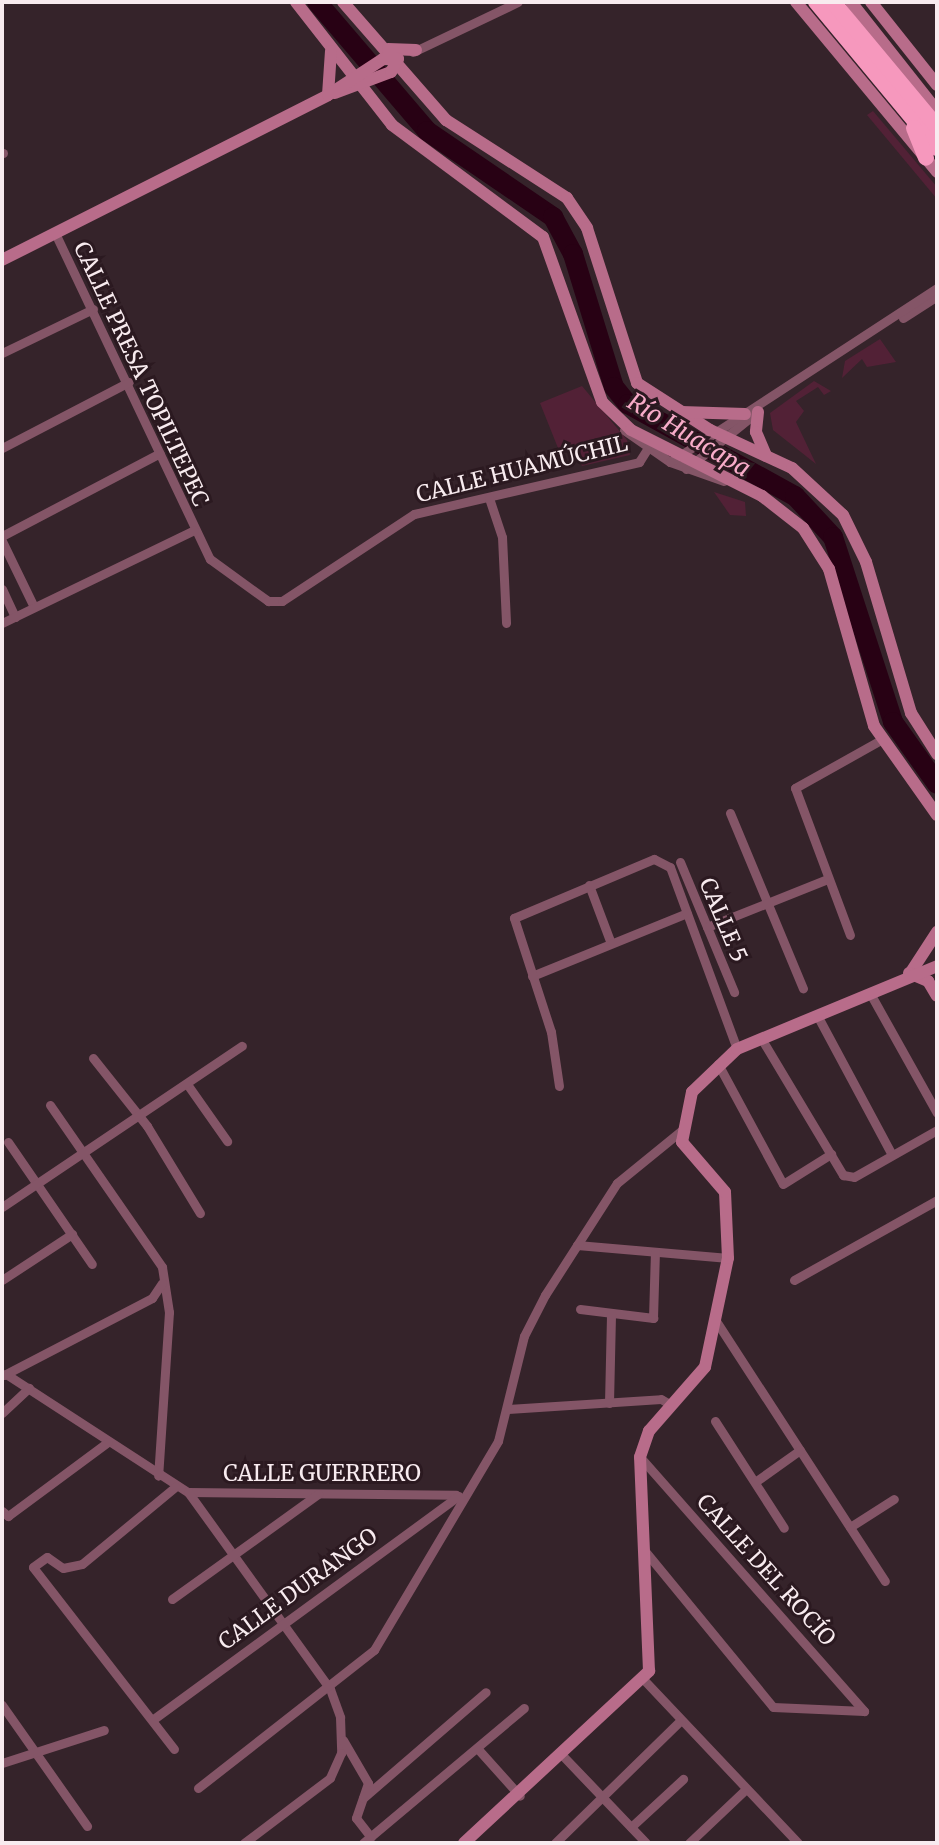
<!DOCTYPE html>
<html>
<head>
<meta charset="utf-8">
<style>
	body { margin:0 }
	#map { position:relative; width:939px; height:1845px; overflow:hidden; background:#35232a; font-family:Merriweather,serif }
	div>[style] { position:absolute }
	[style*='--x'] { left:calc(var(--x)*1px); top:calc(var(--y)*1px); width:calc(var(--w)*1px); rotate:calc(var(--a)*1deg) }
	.green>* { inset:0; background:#522136 }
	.river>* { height:20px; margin:-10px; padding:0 10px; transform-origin:10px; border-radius:10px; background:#280114 }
	.street>* { height:9px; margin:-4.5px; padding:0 4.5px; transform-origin:4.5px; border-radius:4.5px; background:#845567 }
	.secondary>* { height:12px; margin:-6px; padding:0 6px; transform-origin:6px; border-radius:6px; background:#b86c8a }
	.highway>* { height:16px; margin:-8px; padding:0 8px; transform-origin:8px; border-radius:8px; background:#f698bd }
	span { translate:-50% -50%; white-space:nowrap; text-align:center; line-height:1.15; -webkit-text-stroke:6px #2b1920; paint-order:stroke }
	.street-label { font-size:22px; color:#f8ebef }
	.water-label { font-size:24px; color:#f8acc9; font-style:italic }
	.frame { position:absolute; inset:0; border:4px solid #f8ebef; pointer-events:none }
</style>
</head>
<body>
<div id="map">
	<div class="green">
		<i style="clip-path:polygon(873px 111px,937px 187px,937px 199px,867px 115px)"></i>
		<i style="clip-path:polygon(880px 339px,896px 362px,867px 367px,862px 359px,842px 378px,845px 361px)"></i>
		<i style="clip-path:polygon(814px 381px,831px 391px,824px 395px,818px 387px,796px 401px,804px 411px,796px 422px,816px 464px,773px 430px,770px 413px)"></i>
		<i style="clip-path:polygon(582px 386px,627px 440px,630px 455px,582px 466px,574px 451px,560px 453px,540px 403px)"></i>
		<i style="clip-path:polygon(714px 492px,745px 502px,746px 516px,730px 515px)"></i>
	</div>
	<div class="river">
		<i style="--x:317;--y:2;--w:170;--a:49.5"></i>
		<i style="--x:427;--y:131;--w:153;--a:34.3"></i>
		<i style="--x:553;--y:217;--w:42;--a:61.6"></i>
		<i style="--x:573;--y:254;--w:139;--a:72.9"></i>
		<i style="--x:614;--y:387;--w:22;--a:51"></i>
		<i style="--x:628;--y:404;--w:191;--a:28.9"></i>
		<i style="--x:795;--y:496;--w:56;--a:47.2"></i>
		<i style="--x:833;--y:537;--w:194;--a:72"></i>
		<i style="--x:893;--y:722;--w:76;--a:54.6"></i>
	</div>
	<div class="street">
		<i style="--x:413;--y:52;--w:116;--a:-25.5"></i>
		<i style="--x:2;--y:153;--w:1;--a:0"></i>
		<i style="--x:55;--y:233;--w:361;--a:64.6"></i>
		<i style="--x:210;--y:559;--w:72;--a:35.9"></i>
		<i style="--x:268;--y:601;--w:14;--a:0"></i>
		<i style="--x:282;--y:601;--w:158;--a:-33.4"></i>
		<i style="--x:414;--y:514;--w:231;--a:-13"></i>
		<i style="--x:639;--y:462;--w:15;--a:-58"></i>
		<i style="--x:903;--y:318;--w:40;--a:-32.9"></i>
		<i style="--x:2;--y:353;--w:101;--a:-25.8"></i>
		<i style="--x:624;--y:430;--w:56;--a:34.8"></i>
		<i style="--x:670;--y:462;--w:57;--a:19.4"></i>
		<i style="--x:2;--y:448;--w:143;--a:-27.5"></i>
		<i style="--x:670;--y:462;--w:319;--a:-33.1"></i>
		<i style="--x:686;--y:469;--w:90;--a:-38.7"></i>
		<i style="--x:489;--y:498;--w:41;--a:71.6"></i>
		<i style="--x:502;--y:537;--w:86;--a:87.3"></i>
		<i style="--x:2;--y:536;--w:178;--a:-27.7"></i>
		<i style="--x:2;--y:541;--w:73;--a:64.1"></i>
		<i style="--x:2;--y:589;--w:31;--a:65"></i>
		<i style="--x:2;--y:623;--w:213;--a:-25.8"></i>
		<i style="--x:730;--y:813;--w:190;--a:67.4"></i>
		<i style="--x:680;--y:862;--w:141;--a:67.4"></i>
		<i style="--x:589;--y:885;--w:60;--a:69.4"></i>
		<i style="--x:707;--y:927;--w:127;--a:-21.7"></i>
		<i style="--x:850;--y:935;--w:157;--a:-110.5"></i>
		<i style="--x:795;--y:788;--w:98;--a:-29.2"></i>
		<i style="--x:532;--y:976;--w:167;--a:-22.1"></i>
		<i style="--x:871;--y:995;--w:135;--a:60.8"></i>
		<i style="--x:817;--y:1015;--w:157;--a:61.8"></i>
		<i style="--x:761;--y:1038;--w:160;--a:59.1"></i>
		<i style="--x:843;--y:1175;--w:11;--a:10"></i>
		<i style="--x:854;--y:1177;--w:95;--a:-29.5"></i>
		<i style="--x:93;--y:1058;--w:87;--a:51.5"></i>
		<i style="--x:147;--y:1126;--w:102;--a:58.7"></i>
		<i style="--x:718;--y:1064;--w:136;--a:61.6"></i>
		<i style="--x:783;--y:1184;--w:57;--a:-32"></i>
		<i style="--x:187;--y:1084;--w:70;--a:54.9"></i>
		<i style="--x:559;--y:1086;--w:55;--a:-98.4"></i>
		<i style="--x:551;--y:1032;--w:120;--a:-108"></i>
		<i style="--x:514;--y:918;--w:152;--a:-22.9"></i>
		<i style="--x:654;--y:859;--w:18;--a:27"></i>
		<i style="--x:670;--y:867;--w:194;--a:69.8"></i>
		<i style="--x:50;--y:1105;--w:197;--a:55.3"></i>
		<i style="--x:162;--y:1267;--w:46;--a:81.2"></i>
		<i style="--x:169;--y:1312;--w:164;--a:93.8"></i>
		<i style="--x:8;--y:1142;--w:148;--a:55.5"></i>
		<i style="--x:2;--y:1207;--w:289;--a:-33.9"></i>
		<i style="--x:577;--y:1245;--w:152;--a:4.9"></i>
		<i style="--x:2;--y:1280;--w:84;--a:-33.3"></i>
		<i style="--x:794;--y:1280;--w:164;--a:-29.2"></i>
		<i style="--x:580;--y:1309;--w:74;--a:7"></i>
		<i style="--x:653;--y:1318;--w:66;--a:-88.3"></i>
		<i style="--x:716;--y:1321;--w:310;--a:57"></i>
		<i style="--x:6;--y:1374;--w:217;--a:33"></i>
		<i style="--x:188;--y:1492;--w:268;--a:0.6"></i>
		<i style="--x:4;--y:1375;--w:167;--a:-27.5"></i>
		<i style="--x:152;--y:1298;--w:18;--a:-56"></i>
		<i style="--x:609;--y:1403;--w:90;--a:-88.7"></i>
		<i style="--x:508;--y:1409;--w:153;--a:-3.7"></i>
		<i style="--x:661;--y:1399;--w:12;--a:31"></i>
		<i style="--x:2;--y:1413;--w:37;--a:-43"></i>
		<i style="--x:715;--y:1421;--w:127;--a:57.2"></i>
		<i style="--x:640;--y:1457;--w:339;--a:48.6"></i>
		<i style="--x:864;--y:1711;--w:91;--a:-177.5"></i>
		<i style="--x:773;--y:1707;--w:202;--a:-129.4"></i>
		<i style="--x:755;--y:1482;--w:55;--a:-35.4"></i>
		<i style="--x:188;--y:1492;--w:243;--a:54.2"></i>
		<i style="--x:330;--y:1689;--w:30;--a:70"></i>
		<i style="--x:340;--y:1717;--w:36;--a:88"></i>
		<i style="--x:341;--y:1753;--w:27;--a:114"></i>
		<i style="--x:330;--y:1778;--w:108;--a:142.9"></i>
		<i style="--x:2;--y:1511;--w:8;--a:40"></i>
		<i style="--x:8;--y:1516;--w:124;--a:-36.5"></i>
		<i style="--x:850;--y:1527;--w:52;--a:-32.5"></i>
		<i style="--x:172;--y:1599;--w:180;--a:-35.7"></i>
		<i style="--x:644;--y:1680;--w:224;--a:46.6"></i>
		<i style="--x:2;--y:1705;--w:148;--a:54.9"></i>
		<i style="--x:155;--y:1718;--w:376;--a:-36.2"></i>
		<i style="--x:343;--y:1740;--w:50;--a:59.8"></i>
		<i style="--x:368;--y:1783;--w:37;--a:109"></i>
		<i style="--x:356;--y:1818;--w:24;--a:52"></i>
		<i style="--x:477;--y:1748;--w:64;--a:48.1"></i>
		<i style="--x:174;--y:1749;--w:230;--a:-127.8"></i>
		<i style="--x:33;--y:1567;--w:17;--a:-36"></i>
		<i style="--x:47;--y:1557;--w:19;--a:35"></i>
		<i style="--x:63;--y:1568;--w:19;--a:-12"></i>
		<i style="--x:82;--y:1564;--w:121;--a:-39.6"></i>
		<i style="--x:563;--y:1756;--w:120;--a:46.3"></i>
		<i style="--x:2;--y:1763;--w:107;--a:-17.9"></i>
		<i style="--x:198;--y:1788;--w:224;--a:-38.1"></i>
		<i style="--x:374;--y:1650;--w:243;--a:-59.3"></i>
		<i style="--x:498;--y:1441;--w:108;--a:-76.1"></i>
		<i style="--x:524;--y:1336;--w:46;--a:-62.9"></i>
		<i style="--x:545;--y:1295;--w:133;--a:-57.3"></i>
		<i style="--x:617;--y:1183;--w:84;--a:-39.2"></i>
		<i style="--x:363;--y:1798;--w:162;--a:-40.8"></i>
		<i style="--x:631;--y:1827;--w:71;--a:-42.7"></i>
		<i style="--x:363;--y:1843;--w:210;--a:-40"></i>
		<i style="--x:555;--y:1843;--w:176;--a:-44.3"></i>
		<i style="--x:689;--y:1843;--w:77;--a:-43.4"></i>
	</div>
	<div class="secondary">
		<i style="--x:296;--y:2;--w:156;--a:52"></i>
		<i style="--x:392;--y:125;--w:188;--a:36.6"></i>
		<i style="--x:543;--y:237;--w:175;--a:70.3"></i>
		<i style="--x:602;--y:402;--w:40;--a:44"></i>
		<i style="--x:631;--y:430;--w:147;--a:26.7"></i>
		<i style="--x:762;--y:496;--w:52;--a:38"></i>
		<i style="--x:803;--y:528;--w:49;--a:57.6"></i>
		<i style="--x:829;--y:569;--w:163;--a:74"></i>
		<i style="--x:874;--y:726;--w:109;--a:54.7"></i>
		<i style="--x:343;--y:2;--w:157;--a:48.9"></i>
		<i style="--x:446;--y:120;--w:144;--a:32.8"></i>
		<i style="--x:567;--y:198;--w:36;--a:56"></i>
		<i style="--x:587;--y:228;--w:163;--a:72.1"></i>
		<i style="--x:637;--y:383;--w:87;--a:32.8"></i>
		<i style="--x:710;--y:430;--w:90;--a:24.9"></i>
		<i style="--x:792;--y:468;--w:69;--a:42.7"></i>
		<i style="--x:843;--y:515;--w:52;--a:63.9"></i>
		<i style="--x:866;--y:562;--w:158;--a:73.4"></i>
		<i style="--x:911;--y:713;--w:49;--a:57.6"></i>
		<i style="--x:796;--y:2;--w:221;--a:50.3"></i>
		<i style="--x:851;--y:2;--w:139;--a:51.7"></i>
		<i style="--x:871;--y:2;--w:106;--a:51.5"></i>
		<i style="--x:388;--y:49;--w:28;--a:2"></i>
		<i style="--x:335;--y:93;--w:60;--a:-20.6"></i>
		<i style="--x:391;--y:72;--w:15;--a:-62"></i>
		<i style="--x:328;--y:95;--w:44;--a:-86.1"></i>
		<i style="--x:2;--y:260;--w:365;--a:-26.8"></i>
		<i style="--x:328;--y:95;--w:66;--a:-33.2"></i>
		<i style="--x:383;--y:59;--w:15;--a:0"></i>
		<i style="--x:681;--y:412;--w:64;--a:1.8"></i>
		<i style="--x:758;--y:412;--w:20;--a:96"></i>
		<i style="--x:756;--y:432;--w:26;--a:67"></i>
		<i style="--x:911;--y:972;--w:48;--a:-57"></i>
		<i style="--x:909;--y:973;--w:21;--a:23"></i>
		<i style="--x:928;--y:981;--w:17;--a:59"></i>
		<i style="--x:464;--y:1843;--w:253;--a:-42.9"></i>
		<i style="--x:649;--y:1671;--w:214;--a:-92.4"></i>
		<i style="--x:640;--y:1457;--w:28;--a:-71"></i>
		<i style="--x:649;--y:1431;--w:85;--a:-48.8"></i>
		<i style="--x:705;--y:1367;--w:111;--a:-78.1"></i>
		<i style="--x:728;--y:1258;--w:66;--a:-92.6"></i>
		<i style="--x:725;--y:1192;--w:66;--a:-130.7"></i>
		<i style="--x:682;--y:1142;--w:51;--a:-78.7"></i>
		<i style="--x:692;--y:1092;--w:62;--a:-43.7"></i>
		<i style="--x:737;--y:1049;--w:217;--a:-22.5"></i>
	</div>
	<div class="highway">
		<i style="--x:816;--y:2;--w:190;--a:50.3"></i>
		<i style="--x:833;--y:2;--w:163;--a:50.2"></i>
		<i style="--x:914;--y:128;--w:32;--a:68"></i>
	</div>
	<div class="street-label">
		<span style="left:141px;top:374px;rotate:65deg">CALLE PRESA TOPILTEPEC</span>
		<span style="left:522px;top:469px;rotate:-14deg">CALLE HUAMÚCHIL</span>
		<span style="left:723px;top:920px;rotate:67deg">CALLE 5</span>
		<span style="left:322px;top:1474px">CALLE GUERRERO</span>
		<span style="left:766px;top:1570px;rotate:48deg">CALLE DEL ROCÍO</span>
		<span style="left:298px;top:1589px;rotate:-36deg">CALLE DURANGO</span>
	</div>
	<div class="water-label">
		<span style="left:689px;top:435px;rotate:31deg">Río Huacapa</span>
	</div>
	<div class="frame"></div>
</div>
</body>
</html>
